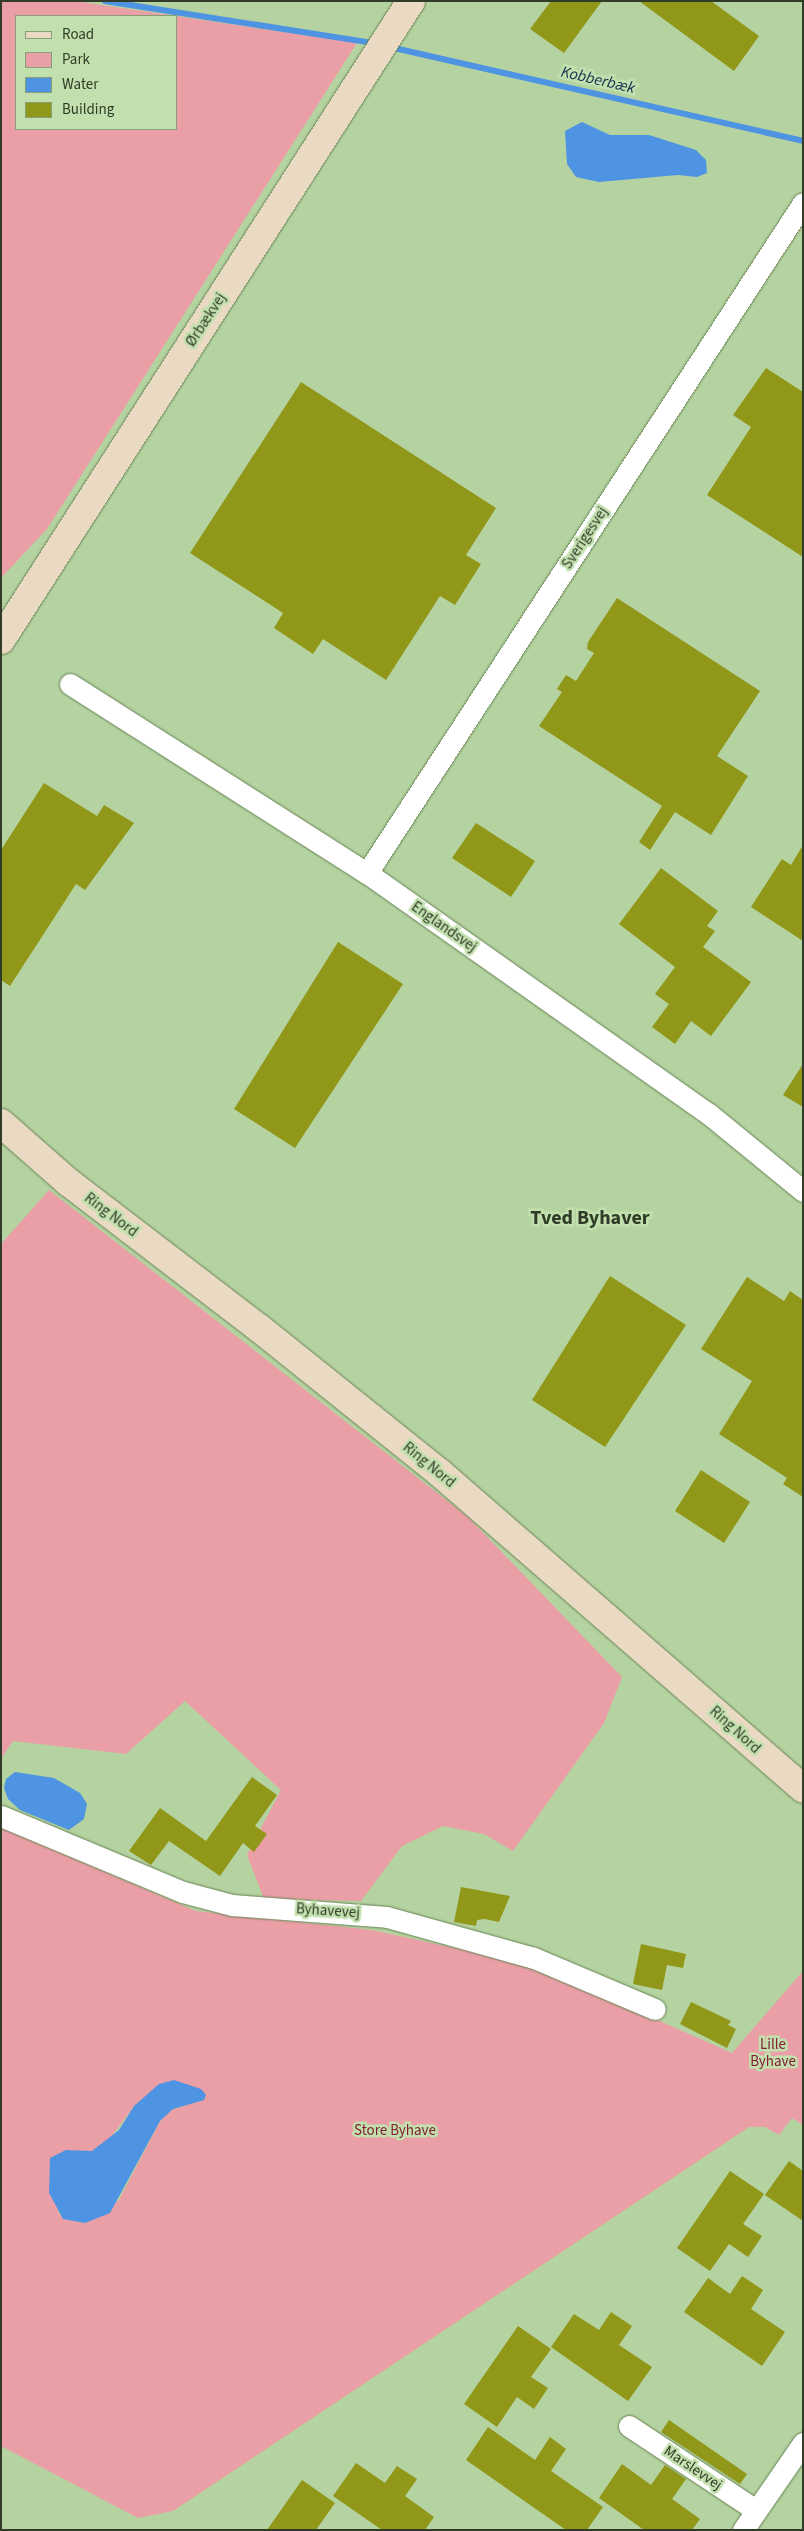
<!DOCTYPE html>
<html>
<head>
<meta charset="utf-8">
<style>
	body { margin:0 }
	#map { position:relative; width:804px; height:2531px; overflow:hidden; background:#b5d3a1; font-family:"Source Sans 3",sans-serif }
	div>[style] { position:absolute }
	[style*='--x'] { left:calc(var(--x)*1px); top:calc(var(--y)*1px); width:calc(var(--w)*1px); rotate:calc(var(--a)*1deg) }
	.green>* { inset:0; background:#ea9fa6 }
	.water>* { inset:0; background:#4e94e3 }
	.stream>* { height:5.5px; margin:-2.75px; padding:0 2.75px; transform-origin:2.75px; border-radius:2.75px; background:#4e94e3 }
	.building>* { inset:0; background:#909719 }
	.roads { filter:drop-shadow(0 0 1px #698456) drop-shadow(0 0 1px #698456) }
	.street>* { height:21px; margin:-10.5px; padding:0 10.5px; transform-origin:10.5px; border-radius:10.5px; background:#fff }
	.secondary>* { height:28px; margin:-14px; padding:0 14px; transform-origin:14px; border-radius:14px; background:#ebdac3 }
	span { translate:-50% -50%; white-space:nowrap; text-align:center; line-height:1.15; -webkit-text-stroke:5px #c2e0ae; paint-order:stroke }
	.street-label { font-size:15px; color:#303c28 }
	.park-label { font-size:15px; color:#821e34 }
	.water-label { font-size:16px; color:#132f4f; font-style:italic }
	.district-label { font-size:20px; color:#303c28; font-weight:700 }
	.frame { position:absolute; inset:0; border:2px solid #303c28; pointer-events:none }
	.legend { position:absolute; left:15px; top:15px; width:162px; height:115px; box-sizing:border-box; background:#c2e0ae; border:1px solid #889e78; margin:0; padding:6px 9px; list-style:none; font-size:15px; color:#303c28 }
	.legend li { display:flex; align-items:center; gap:10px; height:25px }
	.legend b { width:25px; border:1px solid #889e78 }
</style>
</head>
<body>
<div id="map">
	<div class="green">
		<i style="clip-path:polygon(1px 1px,75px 1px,176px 16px,16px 16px,16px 129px,176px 129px,176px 16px,357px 43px,47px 529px,1px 578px)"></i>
		<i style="clip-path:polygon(49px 1190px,468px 1517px,622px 1677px,604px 1723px,513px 1851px,484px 1834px,443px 1826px,402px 1846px,361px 1901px,264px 1899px,247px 1855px,281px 1790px,185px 1701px,126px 1754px,13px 1741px,1px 1759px,1px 1244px)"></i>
		<i style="clip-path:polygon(evenodd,1px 1827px,196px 1911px,372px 1930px,533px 1965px,732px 2053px,803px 1971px,803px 2125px,792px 2118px,779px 2135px,765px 2127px,749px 2127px,173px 2511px,138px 2518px,1px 2446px,1px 1827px,203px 2100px,173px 2109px,160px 2121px,119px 2200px,85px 2223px,64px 2219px,58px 2212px,81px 2151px,92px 2152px,109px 2140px,134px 2106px,203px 2100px)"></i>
	</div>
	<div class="water">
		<i style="clip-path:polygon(582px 122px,610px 135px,649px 135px,696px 150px,706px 160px,707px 173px,697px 177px,678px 175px,599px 182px,576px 177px,567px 164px,565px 131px)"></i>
		<i style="clip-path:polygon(15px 1772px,54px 1778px,80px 1793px,87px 1804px,84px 1819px,69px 1830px,20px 1810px,8px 1799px,4px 1788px,6px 1779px)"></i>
		<i style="clip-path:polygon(174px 2080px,201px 2089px,206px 2095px,204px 2100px,173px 2109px,160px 2121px,110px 2213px,85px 2223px,63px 2219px,49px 2193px,50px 2158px,66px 2150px,92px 2151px,119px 2130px,134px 2106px,159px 2084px)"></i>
	</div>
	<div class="stream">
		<i style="--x:105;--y:1;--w:272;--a:8.9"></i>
		<i style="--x:390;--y:47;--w:424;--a:12.8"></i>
	</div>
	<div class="building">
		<i style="clip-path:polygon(551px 1px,602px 1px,564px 53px,530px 29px)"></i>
		<i style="clip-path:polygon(639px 1px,711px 1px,759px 36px,734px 71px)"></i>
		<i style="clip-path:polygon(766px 368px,803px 392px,803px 557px,707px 495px,751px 427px,733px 415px)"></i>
		<i style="clip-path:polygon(301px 382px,496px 508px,466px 555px,481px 564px,455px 605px,440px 596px,386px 680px,323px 639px,313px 654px,274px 628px,283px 613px,190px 553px)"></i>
		<i style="clip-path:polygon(617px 598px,760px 691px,717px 756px,748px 776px,711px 835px,675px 812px,650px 850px,639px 842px,662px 806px,539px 726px,562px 692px,557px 689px,566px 675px,576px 681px,594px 653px,587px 649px,588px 642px)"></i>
		<i style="clip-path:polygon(44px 783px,97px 816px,104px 805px,134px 823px,85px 890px,76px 884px,10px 986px,1px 980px,1px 850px)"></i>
		<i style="clip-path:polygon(476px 823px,535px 861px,511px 897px,452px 858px)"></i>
		<i style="clip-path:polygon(803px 845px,803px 941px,751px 907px,782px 859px,791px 865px)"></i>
		<i style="clip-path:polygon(661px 868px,718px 911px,707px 926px,715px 931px,703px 947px,751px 982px,711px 1036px,691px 1021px,675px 1044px,652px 1027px,669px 1004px,655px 994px,675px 967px,619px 924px)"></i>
		<i style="clip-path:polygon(338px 942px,403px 984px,295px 1148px,234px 1109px)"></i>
		<i style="clip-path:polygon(803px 1064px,803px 1107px,783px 1095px)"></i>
		<i style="clip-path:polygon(610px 1276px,686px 1325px,605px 1447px,532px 1400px)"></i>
		<i style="clip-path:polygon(747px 1277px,784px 1301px,790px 1291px,803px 1300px,803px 1497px,783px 1484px,787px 1478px,719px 1434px,752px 1381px,701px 1349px)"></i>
		<i style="clip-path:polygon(701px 1470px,750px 1502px,724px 1543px,675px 1511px)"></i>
		<i style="clip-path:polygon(252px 1777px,277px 1795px,255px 1826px,267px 1834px,254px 1852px,243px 1843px,220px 1876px,169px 1841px,151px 1865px,129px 1851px,160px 1808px,206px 1841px)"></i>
		<i style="clip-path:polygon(461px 1887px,510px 1896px,499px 1922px,485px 1919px,477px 1920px,476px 1926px,454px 1922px)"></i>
		<i style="clip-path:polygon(641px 1944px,686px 1954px,683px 1968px,667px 1965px,662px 1990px,633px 1984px)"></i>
		<i style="clip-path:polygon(691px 2002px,731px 2021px,728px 2025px,736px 2029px,727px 2048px,680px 2024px)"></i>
		<i style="clip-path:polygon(789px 2161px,803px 2171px,803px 2221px,765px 2195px)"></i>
		<i style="clip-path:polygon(730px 2171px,764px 2194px,743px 2224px,762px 2236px,748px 2257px,729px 2244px,710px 2271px,677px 2248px)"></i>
		<i style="clip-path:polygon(742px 2276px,763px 2290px,751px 2309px,785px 2332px,762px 2366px,684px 2312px,708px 2278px,730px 2294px)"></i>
		<i style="clip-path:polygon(611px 2312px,632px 2326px,619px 2345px,652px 2367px,628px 2401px,551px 2347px,574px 2314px,599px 2330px)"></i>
		<i style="clip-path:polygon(518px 2326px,551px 2349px,531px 2377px,548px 2388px,534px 2409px,517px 2397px,497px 2427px,464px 2404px)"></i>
		<i style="clip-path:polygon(669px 2420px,747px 2474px,740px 2484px,661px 2432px)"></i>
		<i style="clip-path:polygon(488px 2427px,535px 2460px,550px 2437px,566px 2449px,551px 2471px,603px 2507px,587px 2530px,566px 2530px,466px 2460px)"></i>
		<i style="clip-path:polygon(356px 2463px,385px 2483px,397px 2466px,417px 2479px,405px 2496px,434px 2517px,425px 2530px,382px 2530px,333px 2496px)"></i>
		<i style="clip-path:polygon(622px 2464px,651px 2485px,665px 2465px,686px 2479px,672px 2499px,700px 2519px,692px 2530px,644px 2530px,599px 2498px)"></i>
		<i style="clip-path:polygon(302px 2480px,335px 2503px,316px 2530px,267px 2530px)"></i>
	</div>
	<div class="roads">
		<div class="street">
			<i style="--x:70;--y:684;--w:352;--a:32.5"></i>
			<i style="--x:367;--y:873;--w:418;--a:35.2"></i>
			<i style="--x:709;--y:1114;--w:122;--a:39.3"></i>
			<i style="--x:367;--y:873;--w:799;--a:-56.95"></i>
			<i style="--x:1;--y:1816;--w:197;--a:22.7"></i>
			<i style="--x:183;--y:1892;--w:51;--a:14.9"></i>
			<i style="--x:232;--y:1905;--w:155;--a:4.4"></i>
			<i style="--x:387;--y:1917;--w:153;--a:15.6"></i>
			<i style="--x:534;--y:1958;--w:131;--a:22.9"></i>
			<i style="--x:629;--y:2426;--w:152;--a:33.5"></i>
			<i style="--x:743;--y:2530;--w:106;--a:-55.4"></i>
		</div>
		<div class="secondary">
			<i style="--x:1;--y:640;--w:759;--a:-57.31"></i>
			<i style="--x:1;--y:1123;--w:89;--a:41.4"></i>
			<i style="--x:68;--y:1182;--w:240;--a:37.4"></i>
			<i style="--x:259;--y:1328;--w:232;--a:38.7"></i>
			<i style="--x:440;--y:1473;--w:481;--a:41"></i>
		</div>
	</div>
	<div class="street-label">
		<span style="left:206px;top:320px;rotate:-57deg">Ørbækvej</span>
		<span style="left:585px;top:538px;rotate:-57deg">Sverigesvej</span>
		<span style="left:444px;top:927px;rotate:35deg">Englandsvej</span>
		<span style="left:111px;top:1215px;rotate:37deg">Ring Nord</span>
		<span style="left:429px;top:1465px;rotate:39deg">Ring Nord</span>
		<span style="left:735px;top:1730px;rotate:42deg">Ring Nord</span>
		<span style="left:328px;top:1911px;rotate:4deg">Byhavevej</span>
		<span style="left:693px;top:2468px;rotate:34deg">Marslevvej</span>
	</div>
	<div class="park-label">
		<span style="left:773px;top:2053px">Lille<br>Byhave</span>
		<span style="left:395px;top:2131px">Store Byhave</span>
	</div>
	<div class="water-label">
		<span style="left:598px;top:80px;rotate:13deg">Kobberbæk</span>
	</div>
	<div class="district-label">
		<span style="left:590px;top:1218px">Tved Byhaver</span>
	</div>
	<div class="frame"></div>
	<ul class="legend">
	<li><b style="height:6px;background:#ebdac3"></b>Road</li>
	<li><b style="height:14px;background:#ea9fa6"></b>Park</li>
	<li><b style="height:14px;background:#4e94e3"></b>Water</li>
	<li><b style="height:14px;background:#909719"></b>Building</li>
	</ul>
</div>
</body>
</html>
